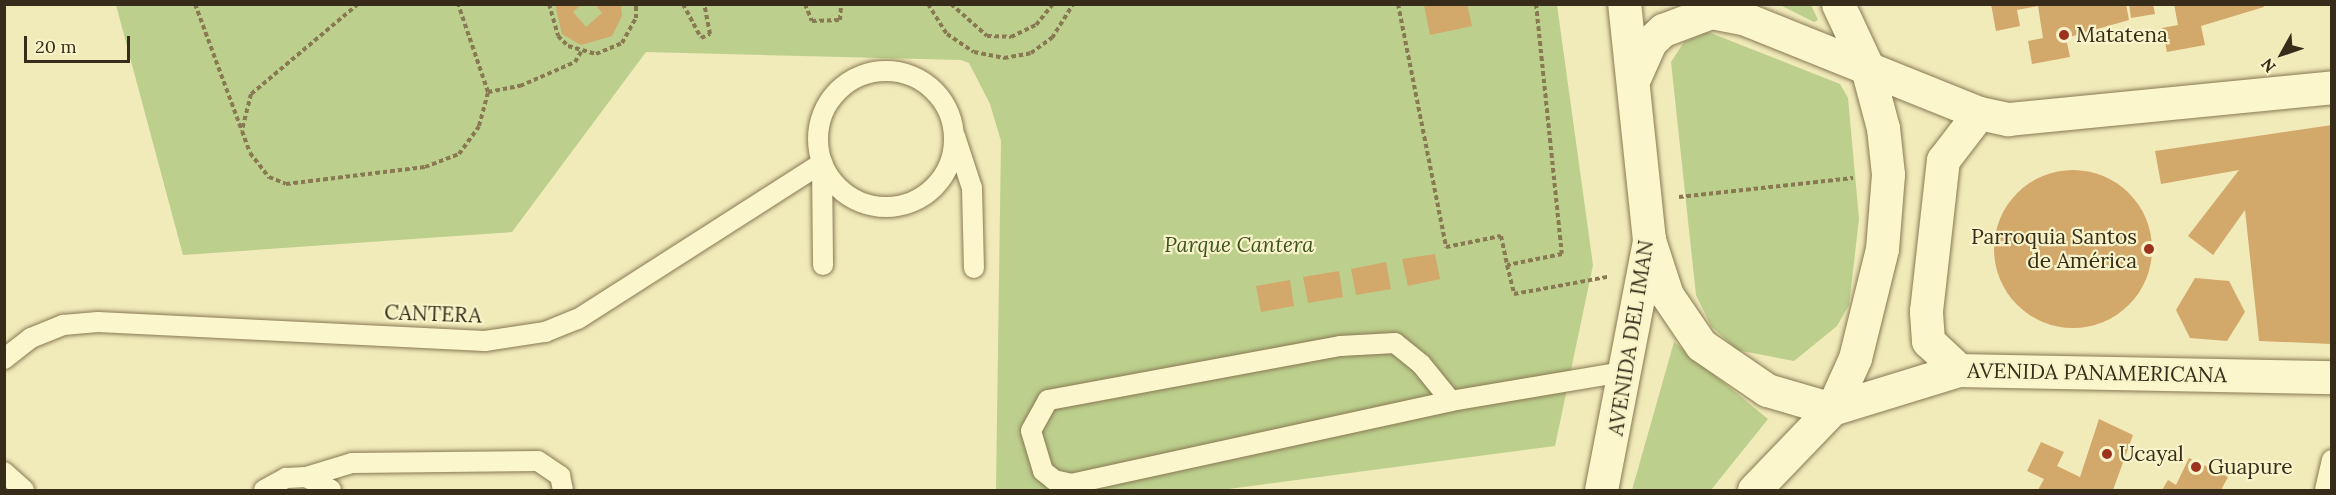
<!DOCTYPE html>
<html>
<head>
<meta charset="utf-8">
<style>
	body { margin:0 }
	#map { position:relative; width:2336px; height:495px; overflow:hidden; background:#f1eab9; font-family:Lora,serif }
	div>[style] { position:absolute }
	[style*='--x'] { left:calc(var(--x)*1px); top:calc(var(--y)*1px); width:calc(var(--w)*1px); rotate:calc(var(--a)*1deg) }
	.green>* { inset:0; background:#bccf8d }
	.building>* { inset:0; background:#d2a86b }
	.round { border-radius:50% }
	.path>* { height:4px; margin-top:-2px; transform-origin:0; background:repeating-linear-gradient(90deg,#887953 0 4.5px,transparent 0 7.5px) }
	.roads { filter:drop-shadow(0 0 2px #887953) drop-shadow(0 0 2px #887953) }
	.lane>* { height:20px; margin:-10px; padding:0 10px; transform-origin:10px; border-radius:10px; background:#fcf6cc }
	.lane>.ring { margin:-10px; padding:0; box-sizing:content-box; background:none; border:20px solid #fcf6cc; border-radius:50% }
	.secondary>* { height:33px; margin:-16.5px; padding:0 16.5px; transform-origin:16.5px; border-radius:16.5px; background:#fcf6cc }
	.dots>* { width:16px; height:16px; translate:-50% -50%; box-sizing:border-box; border:3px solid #f8f3c9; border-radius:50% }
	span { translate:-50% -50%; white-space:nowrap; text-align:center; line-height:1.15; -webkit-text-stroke:4.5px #f8f3c9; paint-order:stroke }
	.poi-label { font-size:21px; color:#362c19 }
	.left { translate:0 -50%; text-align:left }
	.right { translate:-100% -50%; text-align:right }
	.park-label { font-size:21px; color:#3d541e; font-style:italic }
	.street-label { font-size:21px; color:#362c19 }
	.frame { position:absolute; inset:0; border:6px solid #362c19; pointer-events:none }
	.north { position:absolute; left:2252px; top:24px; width:60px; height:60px; -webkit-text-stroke:4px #f8f3c9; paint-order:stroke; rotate:230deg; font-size:16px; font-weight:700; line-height:24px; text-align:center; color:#362c19 }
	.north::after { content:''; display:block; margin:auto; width:21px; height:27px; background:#362c19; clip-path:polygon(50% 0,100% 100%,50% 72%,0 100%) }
	.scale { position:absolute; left:24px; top:36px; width:106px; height:27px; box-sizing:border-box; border:3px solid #362c19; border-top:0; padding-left:8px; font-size:18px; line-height:21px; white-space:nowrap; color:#362c19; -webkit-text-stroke:4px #f8f3c9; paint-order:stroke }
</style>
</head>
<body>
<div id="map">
	<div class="green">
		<i style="clip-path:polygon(116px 5px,1557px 5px,1593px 265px,1555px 446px,1221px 490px,996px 490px,1001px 141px,990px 104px,969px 63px,961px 60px,646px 52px,512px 232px,183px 255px)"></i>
		<i style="clip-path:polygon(1780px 5px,1811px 5px,1818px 20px,1814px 22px)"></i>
		<i style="clip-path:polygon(1708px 32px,1840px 84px,1848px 98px,1859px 219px,1849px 305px,1837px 326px,1794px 361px,1737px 350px,1711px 326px,1696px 295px,1671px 62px,1684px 42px)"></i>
		<i style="clip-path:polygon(1674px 342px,1768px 419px,1711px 490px,1632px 490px)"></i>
	</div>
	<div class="building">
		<i style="clip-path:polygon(555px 4px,582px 4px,573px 12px,586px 27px,602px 13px,595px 4px,621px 4px,622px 16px,612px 36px,581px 45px,562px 34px)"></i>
		<i style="clip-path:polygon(1467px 4px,1472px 26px,1430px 35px,1424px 5px)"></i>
		<i style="clip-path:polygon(1991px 4px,2126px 4px,2129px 20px,2066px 38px,2070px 57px,2032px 64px,2028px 41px,2043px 38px,2038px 6px,2017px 10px,2020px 26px,1996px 31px)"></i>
		<i style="clip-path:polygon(2129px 4px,2153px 4px,2155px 14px,2131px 18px)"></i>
		<i style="clip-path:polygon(2174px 4px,2263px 4px,2264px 7px,2201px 26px,2205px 45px,2167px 52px,2162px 28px,2178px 25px)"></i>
		<i style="clip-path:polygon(2332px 125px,2332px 344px,2259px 341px,2245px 210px,2213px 255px,2188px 236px,2239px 170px,2161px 184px,2155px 151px)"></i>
		<i class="round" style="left:1994px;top:170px;width:158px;height:158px"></i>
		<i style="clip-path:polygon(1435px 254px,1440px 279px,1408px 286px,1402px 259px)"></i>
		<i style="clip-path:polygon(1386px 262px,1391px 289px,1356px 295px,1351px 269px)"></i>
		<i style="clip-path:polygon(1339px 271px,1343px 297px,1308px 303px,1303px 277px)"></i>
		<i style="clip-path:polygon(2195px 278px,2229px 281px,2245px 312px,2227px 341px,2190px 338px,2176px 310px)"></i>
		<i style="clip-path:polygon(1290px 280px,1294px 306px,1261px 312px,1256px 286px)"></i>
		<i style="clip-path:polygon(2099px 419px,2133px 435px,2113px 490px,2038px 490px,2044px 479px,2027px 471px,2041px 442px,2064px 452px,2057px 466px,2080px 477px)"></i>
		<i style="clip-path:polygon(2189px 458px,2228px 477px,2221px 490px,2162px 490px,2168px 480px,2176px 485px)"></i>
	</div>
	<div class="path">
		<i style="--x:195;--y:4;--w:135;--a:69.7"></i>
		<i style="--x:358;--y:4;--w:140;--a:139.9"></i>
		<i style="--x:251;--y:94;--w:38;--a:104"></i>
		<i style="--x:242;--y:131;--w:23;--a:70"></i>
		<i style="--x:250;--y:153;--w:31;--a:52"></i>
		<i style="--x:269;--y:177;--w:18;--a:22"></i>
		<i style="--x:286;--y:184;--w:140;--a:-7"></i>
		<i style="--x:425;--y:167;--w:36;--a:-21"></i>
		<i style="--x:459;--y:154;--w:34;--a:-54"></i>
		<i style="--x:479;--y:126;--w:35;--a:-75"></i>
		<i style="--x:488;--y:92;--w:93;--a:-108.8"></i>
		<i style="--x:549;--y:4;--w:33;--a:74"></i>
		<i style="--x:558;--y:36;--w:14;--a:45"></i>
		<i style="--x:568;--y:46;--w:29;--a:16"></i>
		<i style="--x:596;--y:54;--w:28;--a:-23"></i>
		<i style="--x:622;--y:43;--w:29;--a:-61"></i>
		<i style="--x:636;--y:18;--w:14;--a:-90"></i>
		<i style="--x:683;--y:4;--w:38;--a:62"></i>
		<i style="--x:701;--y:38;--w:10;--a:-24"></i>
		<i style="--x:710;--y:34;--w:31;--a:-101"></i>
		<i style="--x:805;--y:4;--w:18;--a:68"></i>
		<i style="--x:812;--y:21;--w:28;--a:-2"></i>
		<i style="--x:840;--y:20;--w:16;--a:-86"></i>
		<i style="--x:928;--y:4;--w:36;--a:58"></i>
		<i style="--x:947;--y:34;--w:32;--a:34"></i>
		<i style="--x:974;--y:52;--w:31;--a:11"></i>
		<i style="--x:1004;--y:58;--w:27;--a:-10"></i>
		<i style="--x:1031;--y:53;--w:26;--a:-36"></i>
		<i style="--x:1052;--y:38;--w:40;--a:-58"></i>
		<i style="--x:951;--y:4;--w:48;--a:41.6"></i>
		<i style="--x:987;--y:36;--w:24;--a:2"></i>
		<i style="--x:1011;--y:37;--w:28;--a:-26"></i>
		<i style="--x:1036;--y:25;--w:27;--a:-51"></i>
		<i style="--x:1398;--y:4;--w:248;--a:78.8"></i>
		<i style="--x:1446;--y:247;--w:56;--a:-11.3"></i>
		<i style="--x:1501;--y:236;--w:30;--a:78"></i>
		<i style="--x:1536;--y:4;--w:251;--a:84.1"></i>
		<i style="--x:1562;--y:254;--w:56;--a:168.7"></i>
		<i style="--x:1507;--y:265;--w:30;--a:76"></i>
		<i style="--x:1514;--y:294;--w:95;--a:-10.4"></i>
		<i style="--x:488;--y:92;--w:33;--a:-11"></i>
		<i style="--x:520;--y:86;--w:60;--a:-23.6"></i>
		<i style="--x:575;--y:62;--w:12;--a:-59"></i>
		<i style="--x:1679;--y:197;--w:175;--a:-6.2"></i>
	</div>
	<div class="roads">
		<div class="lane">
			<i class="ring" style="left:818px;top:71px;width:116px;height:116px"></i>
			<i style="--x:955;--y:136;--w:55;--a:71.9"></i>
			<i style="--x:972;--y:188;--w:80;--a:88.6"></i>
			<i style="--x:822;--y:166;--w:99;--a:89.4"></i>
			<i style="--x:4;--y:359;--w:34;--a:-38"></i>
			<i style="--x:31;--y:338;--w:35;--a:-22"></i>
			<i style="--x:63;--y:325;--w:35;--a:-5"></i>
			<i style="--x:98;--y:322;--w:387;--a:2.8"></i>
			<i style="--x:485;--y:341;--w:61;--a:-8.5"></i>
			<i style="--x:545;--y:332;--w:35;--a:-22"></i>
			<i style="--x:578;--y:319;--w:290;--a:-32.6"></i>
			<i style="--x:1451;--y:401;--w:48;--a:-129"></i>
			<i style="--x:1421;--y:364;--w:33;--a:-141"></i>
			<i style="--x:1395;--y:343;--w:55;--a:176.9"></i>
			<i style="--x:1340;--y:346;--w:297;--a:169.5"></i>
			<i style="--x:1048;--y:400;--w:35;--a:119"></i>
			<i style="--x:1031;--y:431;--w:42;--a:73.3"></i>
			<i style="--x:1043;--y:471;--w:14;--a:39"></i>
			<i style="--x:1054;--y:480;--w:17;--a:13"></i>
			<i style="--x:1071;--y:484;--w:389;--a:-12.3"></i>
			<i style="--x:1451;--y:401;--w:180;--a:-9.6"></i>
			<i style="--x:4;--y:472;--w:27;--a:42"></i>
			<i style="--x:306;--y:477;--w:48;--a:-16.9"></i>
			<i style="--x:352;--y:463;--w:186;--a:-0.6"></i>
			<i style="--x:538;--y:461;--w:27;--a:34"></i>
			<i style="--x:560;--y:476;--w:14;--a:78"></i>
			<i style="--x:264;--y:490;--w:25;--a:-29"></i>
			<i style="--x:286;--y:478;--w:20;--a:-3"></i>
			<i style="--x:306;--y:477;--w:28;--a:27"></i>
			<i style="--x:2325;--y:490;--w:31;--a:-77"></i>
		</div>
		<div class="secondary">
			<i style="--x:1635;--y:76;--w:37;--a:-66"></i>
			<i style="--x:1650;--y:42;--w:18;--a:-43"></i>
			<i style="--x:1663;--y:30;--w:51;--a:-20.6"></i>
			<i style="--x:1711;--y:12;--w:33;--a:11"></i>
			<i style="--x:1743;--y:18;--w:254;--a:21.9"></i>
			<i style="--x:1979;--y:113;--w:30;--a:12"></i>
			<i style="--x:2008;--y:119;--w:326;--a:-5.6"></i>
			<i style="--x:1649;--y:240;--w:58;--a:71.9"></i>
			<i style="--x:1667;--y:295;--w:60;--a:55.8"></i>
			<i style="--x:1701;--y:345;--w:80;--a:34.3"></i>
			<i style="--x:1767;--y:390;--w:68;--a:16.3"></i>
			<i style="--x:1832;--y:409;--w:133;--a:-17.1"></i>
			<i style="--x:1959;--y:370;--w:373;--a:1.1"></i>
			<i style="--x:1959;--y:370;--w:42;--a:-136.9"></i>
			<i style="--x:1928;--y:341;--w:30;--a:-94"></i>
			<i style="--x:1926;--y:311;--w:152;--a:-83.6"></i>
			<i style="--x:1943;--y:160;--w:59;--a:-52.5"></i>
			<i style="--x:1601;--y:490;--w:255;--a:-79.1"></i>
			<i style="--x:1649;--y:240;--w:237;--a:-96"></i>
			<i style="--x:1754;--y:490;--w:112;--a:-46.1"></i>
			<i style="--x:1832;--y:409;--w:56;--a:-65.7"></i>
			<i style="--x:1855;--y:358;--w:112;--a:-76.1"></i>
			<i style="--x:1882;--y:249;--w:75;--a:-85.4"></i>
			<i style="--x:1888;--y:174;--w:46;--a:-96.2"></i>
			<i style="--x:1883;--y:128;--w:66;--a:-104.9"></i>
			<i style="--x:1866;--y:64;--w:66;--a:-115"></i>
		</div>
	</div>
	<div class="dots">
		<i style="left:2064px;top:35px;background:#9c331e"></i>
		<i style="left:2149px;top:249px;background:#9c331e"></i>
		<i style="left:2107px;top:454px;background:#9c331e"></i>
		<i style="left:2196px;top:467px;background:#9c331e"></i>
	</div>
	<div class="poi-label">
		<span class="left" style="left:2076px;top:35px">Matatena</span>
		<span class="right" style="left:2137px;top:249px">Parroquia Santos<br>de América</span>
		<span class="left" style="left:2119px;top:454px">Ucayal</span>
		<span class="left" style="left:2208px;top:467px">Guapure</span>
	</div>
	<div class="park-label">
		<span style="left:1239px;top:245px">Parque Cantera</span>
	</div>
	<div class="street-label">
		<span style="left:433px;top:314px;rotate:2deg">CANTERA</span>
		<span style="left:1631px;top:338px;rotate:-81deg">AVENIDA DEL IMAN</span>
		<span style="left:2097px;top:373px;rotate:1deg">AVENIDA PANAMERICANA</span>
	</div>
	<div class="frame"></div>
	<div class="north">N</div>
	<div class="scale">20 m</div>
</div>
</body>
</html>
